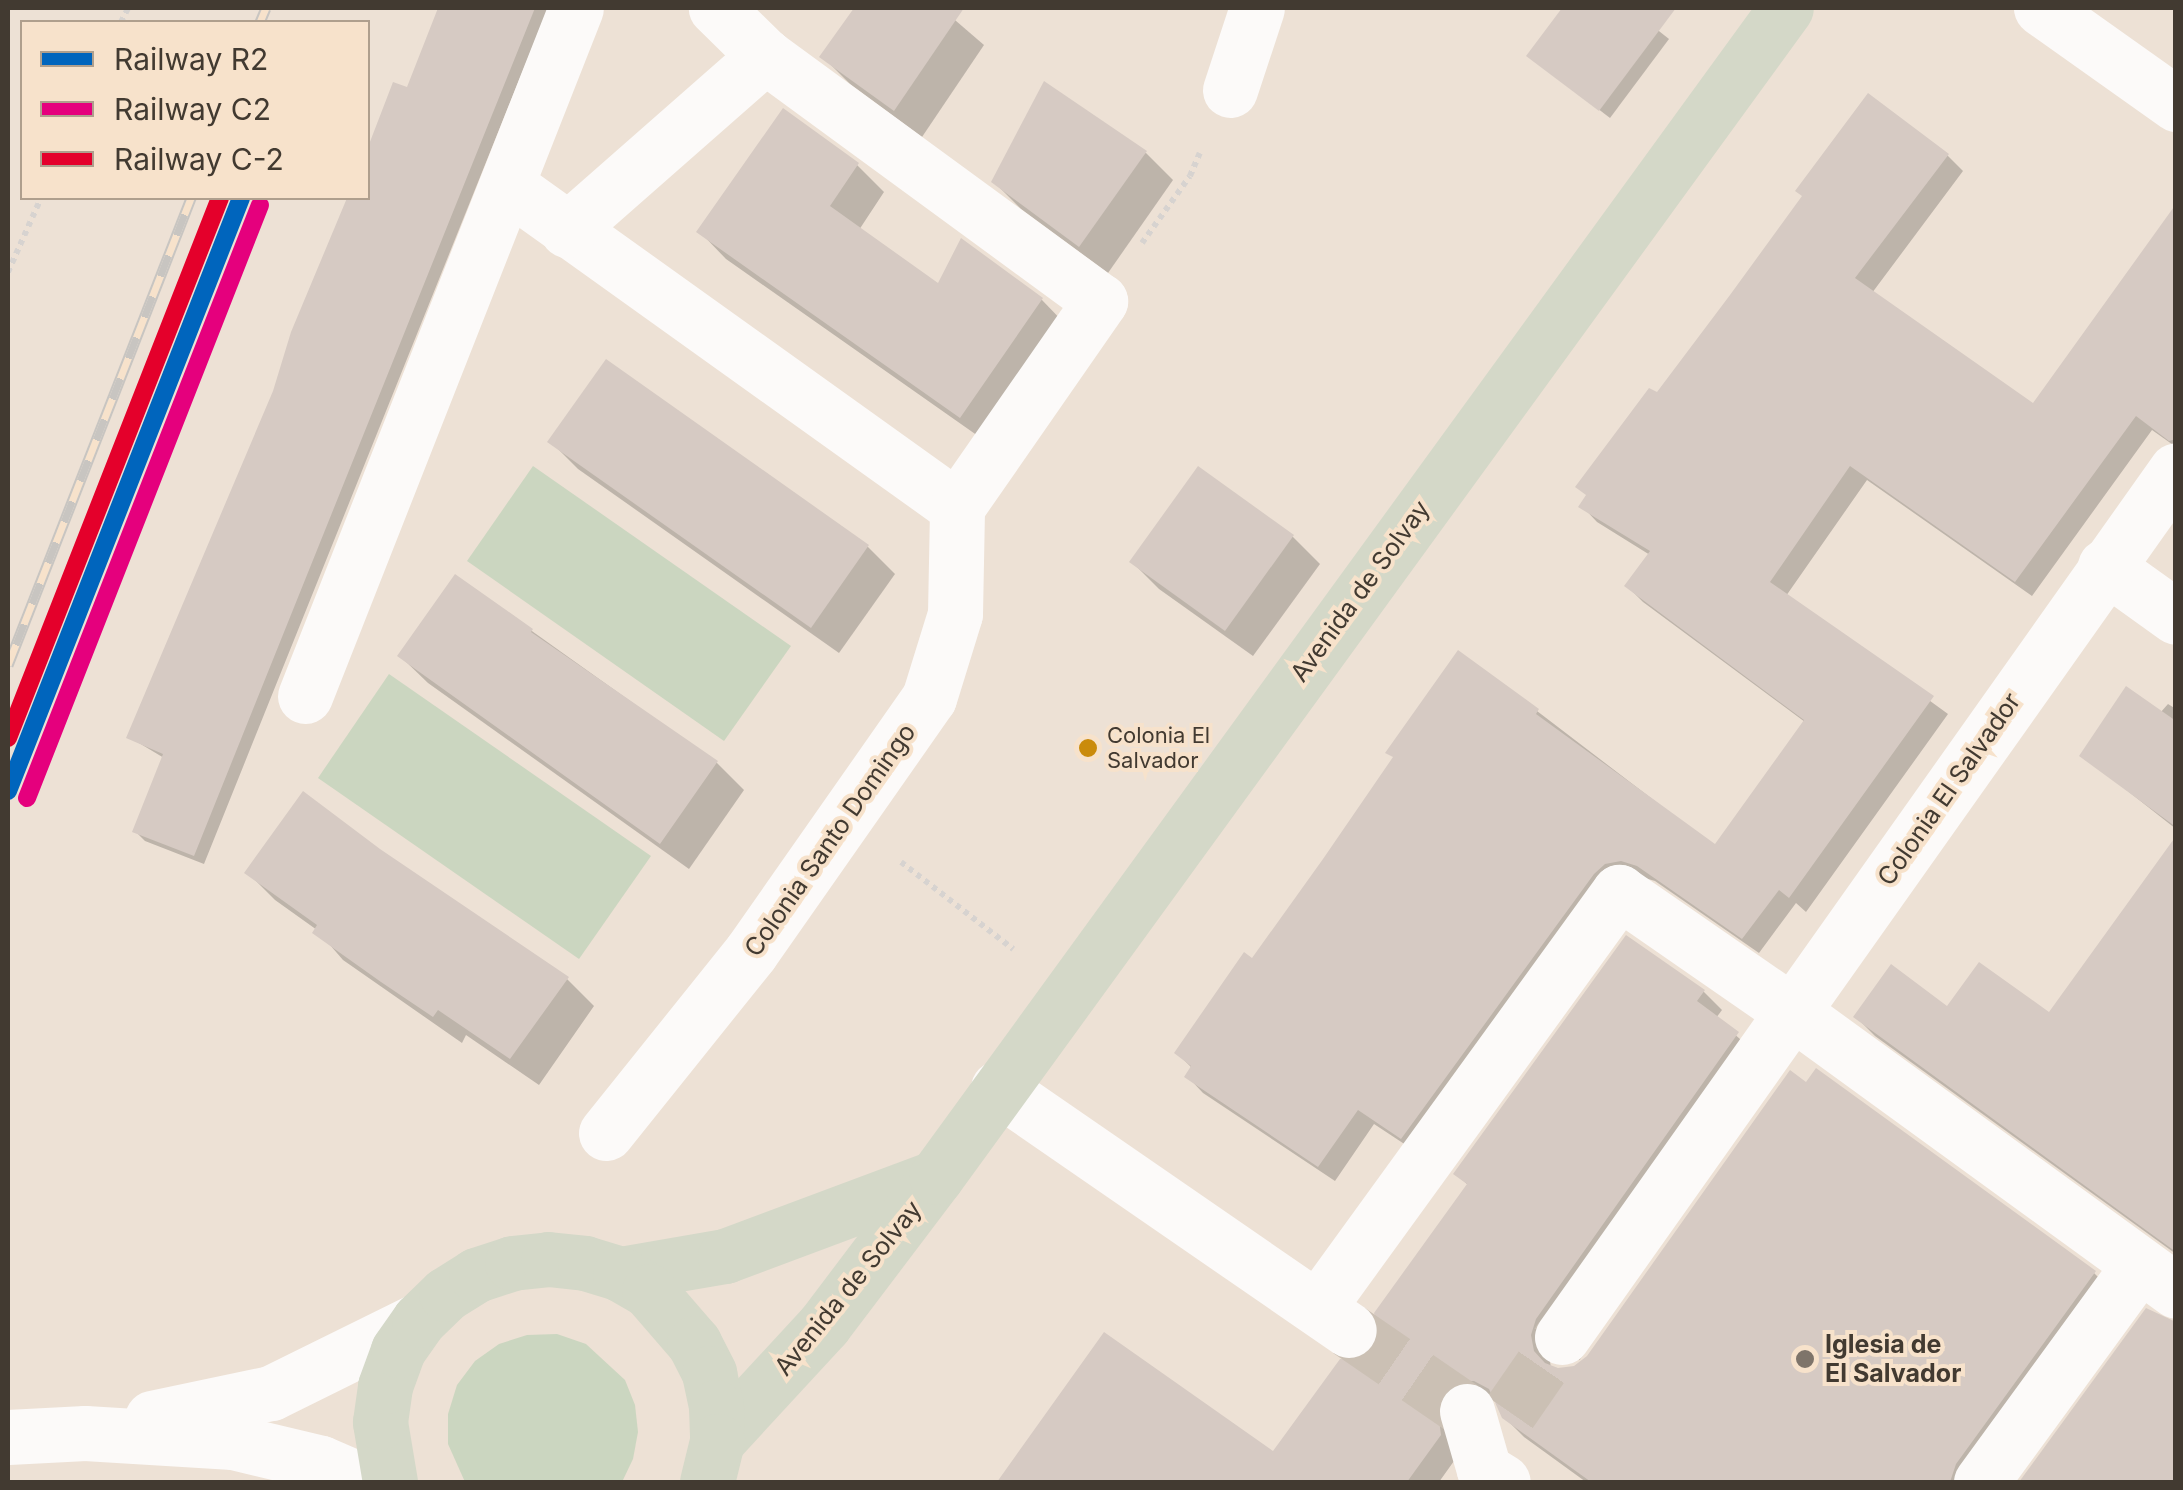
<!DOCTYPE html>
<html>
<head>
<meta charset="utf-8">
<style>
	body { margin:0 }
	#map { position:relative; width:2183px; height:1490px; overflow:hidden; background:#ede1d5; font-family:Inter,sans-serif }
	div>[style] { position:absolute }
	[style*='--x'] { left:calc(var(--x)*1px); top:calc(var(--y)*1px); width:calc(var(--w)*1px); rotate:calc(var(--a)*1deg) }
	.green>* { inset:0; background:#cbd6c0 }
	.shadow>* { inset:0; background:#0003 }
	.building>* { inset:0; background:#d6cac3 }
	.minor-tunnel>* { height:55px; margin-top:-27.5px; transform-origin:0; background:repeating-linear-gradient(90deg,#cbc0b4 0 55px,transparent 0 83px) }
	.path>* { height:6px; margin-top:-3px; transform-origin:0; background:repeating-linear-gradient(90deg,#d7d3d0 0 5px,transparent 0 10px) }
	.minor>* { height:55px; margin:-27.5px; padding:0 27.5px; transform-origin:27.5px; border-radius:27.5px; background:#fcfaf9 }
	.highway>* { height:55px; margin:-27.5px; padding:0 27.5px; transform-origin:27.5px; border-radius:27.5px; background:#d4d8c8 }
	.rail>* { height:11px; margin-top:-5.5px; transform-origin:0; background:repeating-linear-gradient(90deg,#f7e2cb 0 22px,#c8c5c1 0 44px); box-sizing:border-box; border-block:2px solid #c8c5c1 }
	.rail-1>* { height:18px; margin:-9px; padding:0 9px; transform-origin:9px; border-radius:9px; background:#0065bd }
	.rail-2>* { height:18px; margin:-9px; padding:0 9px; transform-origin:9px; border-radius:9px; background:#e5007d }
	.rail-3>* { height:18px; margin:-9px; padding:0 9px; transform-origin:9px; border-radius:9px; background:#e4002b }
	.dots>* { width:28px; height:28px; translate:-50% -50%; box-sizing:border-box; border:5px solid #f7e2cb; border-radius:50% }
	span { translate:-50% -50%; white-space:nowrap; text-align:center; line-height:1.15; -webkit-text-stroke:8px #f7e2cb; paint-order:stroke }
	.bus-label { font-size:22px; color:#423a31 }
	.left { translate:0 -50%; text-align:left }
	.street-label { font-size:25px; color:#423a31 }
	.poi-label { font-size:25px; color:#423a31; font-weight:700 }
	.frame { position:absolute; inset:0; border:10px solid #423a31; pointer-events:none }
	.legend { position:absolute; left:20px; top:20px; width:350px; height:180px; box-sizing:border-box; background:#f7e2cb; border:2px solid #af9f8d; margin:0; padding:12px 18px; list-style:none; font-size:30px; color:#423a31 }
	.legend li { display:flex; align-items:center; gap:20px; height:50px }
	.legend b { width:50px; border:2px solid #af9f8d }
</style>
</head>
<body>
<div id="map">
	<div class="green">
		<i style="clip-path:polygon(533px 466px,791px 646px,724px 741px,467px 561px)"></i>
		<i style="clip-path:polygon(389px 674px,651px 856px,579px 959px,318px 778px)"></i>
		<i style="clip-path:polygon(557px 1334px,586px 1344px,625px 1380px,635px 1405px,638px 1432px,633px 1459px,622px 1482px,465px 1482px,448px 1444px,448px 1414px,457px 1385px,475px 1361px,499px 1344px,527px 1335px)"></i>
	</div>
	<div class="shadow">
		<i style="clip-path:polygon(442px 8px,548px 8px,204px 864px,145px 841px,135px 831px,164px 758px,129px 737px,275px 392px,293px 334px,348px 198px,368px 198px,368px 151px,394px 85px,409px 91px)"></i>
		<i style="clip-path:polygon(857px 8px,941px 8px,984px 45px,922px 137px,850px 84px,822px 56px)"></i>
		<i style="clip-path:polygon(1565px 8px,1630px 8px,1669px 39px,1610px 118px,1529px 56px)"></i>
		<i style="clip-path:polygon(1146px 153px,1173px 180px,1108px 273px,1021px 209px,994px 182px)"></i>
		<i style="clip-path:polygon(1947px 155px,1963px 171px,1872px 293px,2033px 406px,2176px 257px,2176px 447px,2152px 430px,2032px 596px,1867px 480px,1786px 596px,1948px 714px,1806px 912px,1796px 903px,1759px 953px,1655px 881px,1638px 876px,1418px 1153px,1374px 1124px,1335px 1181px,1203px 1093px,1188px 1077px,1192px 1068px,1177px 1053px,1252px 961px,1537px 711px,1715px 847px,1805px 722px,1643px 602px,1627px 586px,1650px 555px,1597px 522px,1582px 506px,1657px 396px)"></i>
		<i style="clip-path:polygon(857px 165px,884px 192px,859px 230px,939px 287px,962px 242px,1042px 300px,1069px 328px,988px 443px,726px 259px,699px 231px)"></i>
		<i style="clip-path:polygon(606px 363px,868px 547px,895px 574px,839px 653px,578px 469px,551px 442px)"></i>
		<i style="clip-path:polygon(1198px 470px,1293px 537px,1320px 564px,1253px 656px,1159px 589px,1132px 562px)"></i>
		<i style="clip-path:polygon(456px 577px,717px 763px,744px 790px,689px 869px,428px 683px,400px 656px)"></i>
		<i style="clip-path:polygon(2168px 704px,2176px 709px,2176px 829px,2082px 755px,2160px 713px)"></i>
		<i style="clip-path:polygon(2176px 840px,2176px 1254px,1875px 1036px,1856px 1017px,1948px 1009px,2049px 1016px)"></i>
		<i style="clip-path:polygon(248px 873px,567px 979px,594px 1006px,539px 1085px,466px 1035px,462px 1043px,343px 960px,317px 930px,275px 900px)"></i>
		<i style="clip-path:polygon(1703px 991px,1722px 1010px,1716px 1018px,1756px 1053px,1549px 1355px,1551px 1368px,1558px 1370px,2094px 1273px,2113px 1292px,1974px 1482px,1586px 1482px,1524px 1437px,1504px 1417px,1494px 1398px,1477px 1399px,1459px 1454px,1439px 1482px,1000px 1482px,1105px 1336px,1274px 1454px,1377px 1348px,1469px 1186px,1456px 1174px)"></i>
		<i style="clip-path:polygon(2147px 1311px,2176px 1324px,2176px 1482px,2022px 1482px)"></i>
	</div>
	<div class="building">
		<i style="clip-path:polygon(438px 8px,535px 8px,194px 856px,132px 832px,163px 754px,126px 738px,273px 391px,291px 332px,347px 198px,368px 198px,368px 147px,393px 82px,407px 87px)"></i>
		<i style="clip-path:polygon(854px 8px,964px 8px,894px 111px,819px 57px)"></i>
		<i style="clip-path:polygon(1562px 8px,1676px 8px,1599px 111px,1526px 56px)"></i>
		<i style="clip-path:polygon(1044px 81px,1147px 151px,1079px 247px,991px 182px)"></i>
		<i style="clip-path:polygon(1868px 93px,1949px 154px,1855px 278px,2033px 403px,2176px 204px,2176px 439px,2169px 441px,2136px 416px,2015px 582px,1850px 466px,1770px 582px,1934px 696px,1789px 898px,1779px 890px,1742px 939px,1637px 866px,1621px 861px,1605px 864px,1594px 874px,1401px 1139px,1358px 1110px,1318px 1167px,1184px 1077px,1191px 1066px,1174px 1053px,1244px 952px,1252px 958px,1323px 859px,1393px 757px,1385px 753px,1458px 650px,1539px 709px,1536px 714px,1715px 844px,1804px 720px,1624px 586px,1650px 551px,1578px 507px,1586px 495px,1575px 487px,1649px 388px,1657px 392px,1730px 295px,1802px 196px,1795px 191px)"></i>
		<i style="clip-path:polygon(783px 108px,859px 163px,830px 206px,938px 283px,961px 238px,1043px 298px,960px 418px,696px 232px)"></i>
		<i style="clip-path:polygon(606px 359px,869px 545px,811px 628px,547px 442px)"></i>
		<i style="clip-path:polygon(1198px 466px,1294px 535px,1225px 631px,1129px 562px)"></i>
		<i style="clip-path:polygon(455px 574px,533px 629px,531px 632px,718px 761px,660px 844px,397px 656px)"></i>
		<i style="clip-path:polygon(2126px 686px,2176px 721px,2176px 827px,2079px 756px)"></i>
		<i style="clip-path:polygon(303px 791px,380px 849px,569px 977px,510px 1059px,438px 1010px,433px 1017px,381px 982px,312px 933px,317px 925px,244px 873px)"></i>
		<i style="clip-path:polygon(2176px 836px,2176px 1252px,1853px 1017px,1891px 964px,1947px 1006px,1979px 962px,2049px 1012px)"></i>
		<i style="clip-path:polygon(1626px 935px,1705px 990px,1697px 1001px,1739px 1032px,1536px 1319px,1531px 1335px,1534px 1351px,1545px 1363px,1558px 1368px,1574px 1366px,1587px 1356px,1790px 1070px,1806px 1082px,1816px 1068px,2096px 1271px,1956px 1464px,1950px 1482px,1591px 1482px,1502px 1418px,1489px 1389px,1474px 1381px,1457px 1381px,1444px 1390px,1437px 1404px,1441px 1435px,1407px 1482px,997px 1482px,1104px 1332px,1273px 1451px,1340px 1359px,1361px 1359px,1375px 1347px,1380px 1332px,1374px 1313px,1467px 1184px,1453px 1174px)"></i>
		<i style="clip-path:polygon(2146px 1308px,2176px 1322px,2176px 1482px,2019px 1482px)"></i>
	</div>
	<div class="minor-tunnel">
		<i style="--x:1349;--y:1330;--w:143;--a:34.5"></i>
		<i style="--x:1510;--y:1412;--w:91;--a:-55.3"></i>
	</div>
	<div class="path">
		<i style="--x:121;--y:22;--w:16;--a:-63"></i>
		<i style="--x:1142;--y:243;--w:82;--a:-54.4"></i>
		<i style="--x:1190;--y:176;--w:25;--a:-67"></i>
		<i style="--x:8;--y:272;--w:81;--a:-66"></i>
		<i style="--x:901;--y:862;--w:142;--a:37.8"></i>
	</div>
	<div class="minor">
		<i style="--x:2041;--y:8;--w:166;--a:35.4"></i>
		<i style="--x:1230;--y:90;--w:86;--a:-71.8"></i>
		<i style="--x:507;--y:185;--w:553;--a:35.59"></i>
		<i style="--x:567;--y:230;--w:264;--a:-41.3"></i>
		<i style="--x:2105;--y:566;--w:87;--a:35.7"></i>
		<i style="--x:305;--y:696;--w:739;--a:-68.5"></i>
		<i style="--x:998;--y:1088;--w:426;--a:34.6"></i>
		<i style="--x:606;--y:1133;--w:232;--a:-51.3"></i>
		<i style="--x:751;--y:952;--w:310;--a:-55"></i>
		<i style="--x:929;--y:698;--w:88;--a:-72.8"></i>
		<i style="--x:955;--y:614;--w:107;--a:-88.9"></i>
		<i style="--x:957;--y:507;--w:251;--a:-55.2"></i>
		<i style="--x:1100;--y:301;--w:415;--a:-143.8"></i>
		<i style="--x:765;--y:56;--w:69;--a:-135.6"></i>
		<i style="--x:1318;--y:1307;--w:513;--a:-54.05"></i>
		<i style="--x:1619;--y:892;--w:209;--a:34.7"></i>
		<i style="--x:1791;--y:1011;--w:476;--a:36"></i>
		<i style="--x:1562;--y:1337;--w:1062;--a:-54.69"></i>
		<i style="--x:1467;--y:1411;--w:61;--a:73.9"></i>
		<i style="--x:1484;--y:1470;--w:22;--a:32"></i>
		<i style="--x:152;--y:1418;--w:122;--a:-11.9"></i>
		<i style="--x:271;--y:1393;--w:165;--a:-26.3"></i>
		<i style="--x:8;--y:1437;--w:77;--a:-3"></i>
		<i style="--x:85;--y:1433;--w:148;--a:3.5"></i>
		<i style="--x:233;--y:1442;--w:90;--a:13.4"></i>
		<i style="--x:321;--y:1463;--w:48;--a:23.4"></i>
		<i style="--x:1981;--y:1482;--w:268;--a:-53.9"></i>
	</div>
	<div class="highway">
		<i style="--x:620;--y:1274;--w:107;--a:-9.7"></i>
		<i style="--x:725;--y:1256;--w:225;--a:-20.5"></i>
		<i style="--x:717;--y:1441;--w:158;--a:-47.3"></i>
		<i style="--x:824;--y:1325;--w:186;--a:-52.9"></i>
		<i style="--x:936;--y:1177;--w:1445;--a:-53.98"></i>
		<i style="--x:390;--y:1482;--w:61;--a:-99.5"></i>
		<i style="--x:380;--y:1422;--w:36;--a:-82"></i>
		<i style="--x:385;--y:1386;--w:38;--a:-70"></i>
		<i style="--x:398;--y:1350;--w:37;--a:-55"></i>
		<i style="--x:419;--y:1320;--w:37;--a:-44"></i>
		<i style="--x:446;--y:1294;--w:36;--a:-32"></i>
		<i style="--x:476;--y:1275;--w:38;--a:-18"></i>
		<i style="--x:512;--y:1263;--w:36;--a:-6"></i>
		<i style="--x:548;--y:1259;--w:37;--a:6"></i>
		<i style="--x:585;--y:1263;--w:37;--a:17"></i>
		<i style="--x:620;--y:1274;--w:34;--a:30"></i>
		<i style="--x:649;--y:1291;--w:69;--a:49.1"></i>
		<i style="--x:694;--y:1343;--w:34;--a:63"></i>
		<i style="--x:709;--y:1373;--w:35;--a:78"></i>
		<i style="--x:716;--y:1407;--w:34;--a:88"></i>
		<i style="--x:717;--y:1441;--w:42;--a:103.7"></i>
	</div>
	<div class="rail">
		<i style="--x:260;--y:22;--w:15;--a:-67"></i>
		<i style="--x:8;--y:665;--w:502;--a:-68.6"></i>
	</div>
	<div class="rail-1">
		<i style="--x:8;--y:791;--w:637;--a:-68.55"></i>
	</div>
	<div class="rail-2">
		<i style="--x:27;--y:798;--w:637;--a:-68.55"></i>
	</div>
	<div class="rail-3">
		<i style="--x:8;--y:738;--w:580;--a:-68.57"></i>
	</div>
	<div class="dots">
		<i style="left:1088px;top:748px;background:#ca8b0c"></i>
		<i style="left:1805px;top:1359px;background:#7e746a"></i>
	</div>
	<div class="bus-label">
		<span class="left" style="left:1107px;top:748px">Colonia El<br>Salvador</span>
	</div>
	<div class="street-label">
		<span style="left:1360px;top:591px;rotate:-54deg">Avenida de Solvay</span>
		<span style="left:1949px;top:789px;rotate:-55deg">Colonia El Salvador</span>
		<span style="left:830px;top:840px;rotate:-55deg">Colonia Santo Domingo</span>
		<span style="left:848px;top:1288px;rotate:-51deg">Avenida de Solvay</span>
	</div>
	<div class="poi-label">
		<span class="left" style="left:1825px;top:1359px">Iglesia de<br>El Salvador</span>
	</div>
	<div class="frame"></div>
	<ul class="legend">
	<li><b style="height:12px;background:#0065bd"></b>Railway R2</li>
	<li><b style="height:12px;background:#e5007d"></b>Railway C2</li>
	<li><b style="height:12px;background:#e4002b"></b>Railway C-2</li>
	</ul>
</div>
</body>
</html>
